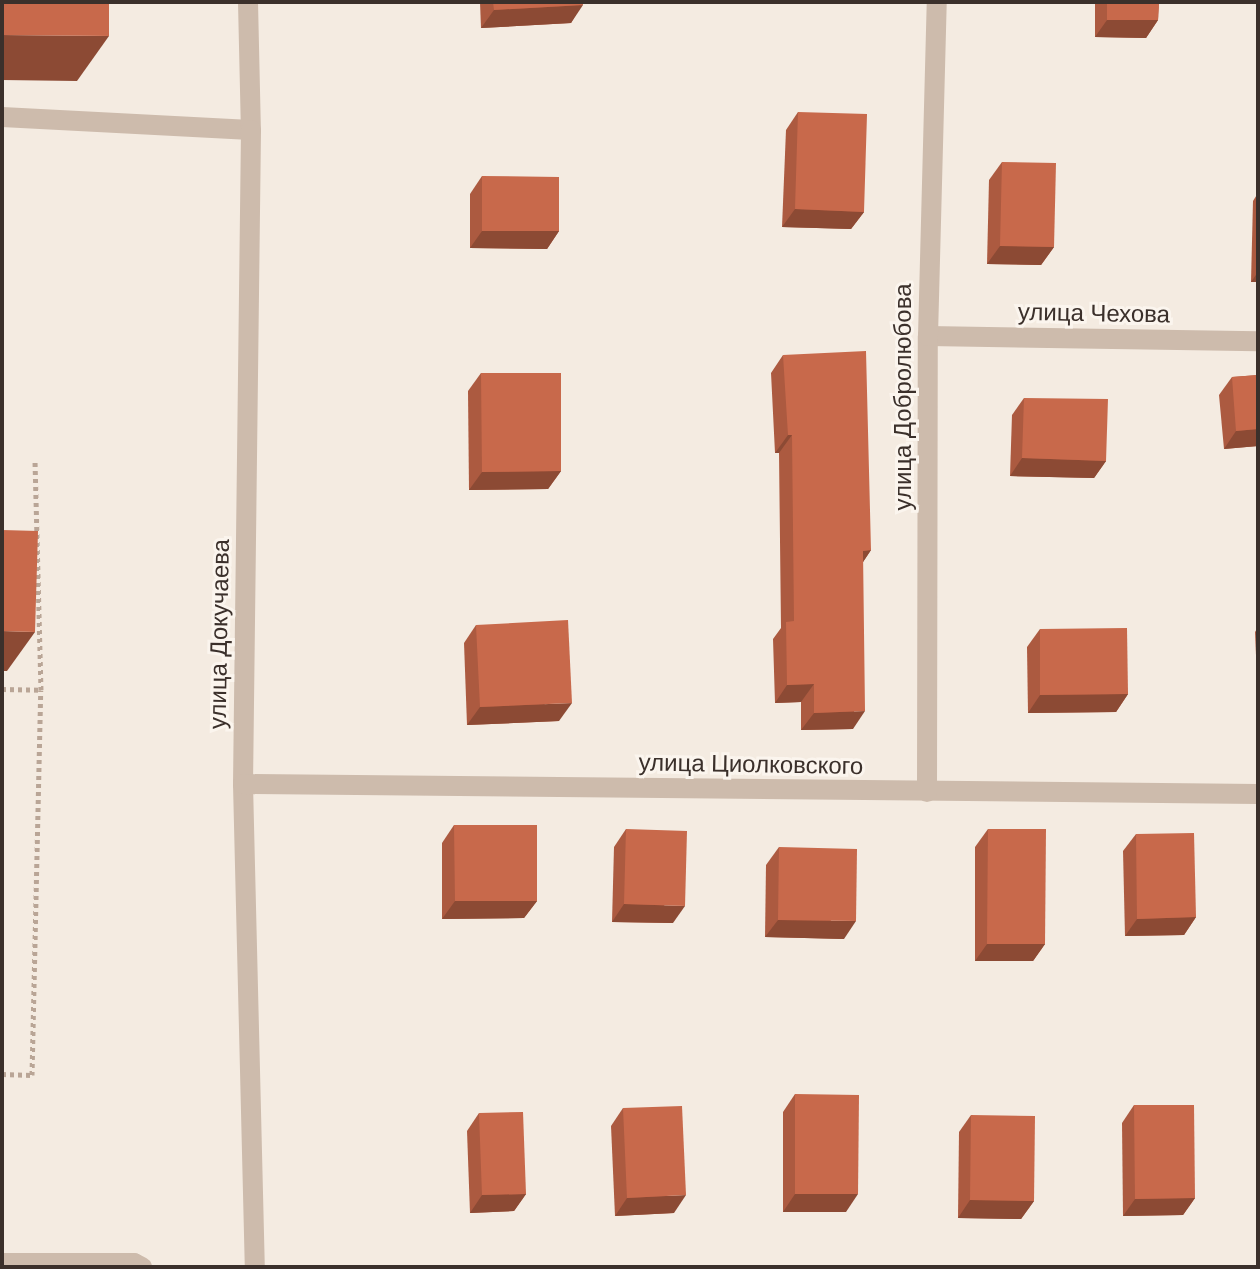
<!DOCTYPE html>
<html>
<head>
<meta charset="utf-8">
<style>
	body { margin:0 }
	#map { position:relative; width:1260px; height:1269px; overflow:hidden; background:#f4ebe1; font-family:"DM Sans",sans-serif }
	div>[style] { position:absolute }
	[style*='--x'] { left:calc(var(--x)*1px); top:calc(var(--y)*1px); width:calc(var(--w)*1px); rotate:calc(var(--a)*1deg) }
	.path>* { height:5px; margin-top:-2.5px; transform-origin:0; background:repeating-linear-gradient(90deg,#b9a596 0 4px,transparent 0 8px) }
	.lane>* { height:20px; margin:-10px; padding:0 10px; transform-origin:10px; border-radius:10px; background:#cdbbac }
	.street>* { height:20px; margin:-10px; padding:0 10px; transform-origin:10px; border-radius:10px; background:#cdbbac }
	.wall>* { inset:0; background:#ac5a40 }
	.shaded-wall>* { inset:0; background:#8c4a34 }
	.building>* { inset:0; background:#c8694b }
	span { translate:-50% -50%; white-space:nowrap; text-align:center; line-height:1.15; -webkit-text-stroke:6px #fbf5ee; paint-order:stroke }
	.street-label { font-size:24px; color:#3b302b }
	.frame { position:absolute; inset:0; border:4px solid #3b302b; pointer-events:none }
</style>
</head>
<body>
<div id="map">
	<div class="path">
		<i style="--x:2;--y:689;--w:39;--a:1"></i>
		<i style="--x:2;--y:1074;--w:30;--a:2"></i>
		<i style="--x:32;--y:1075;--w:385;--a:-88.7"></i>
		<i style="--x:41;--y:690;--w:229;--a:-91.5"></i>
	</div>
	<div class="lane">
		<i style="--x:2;--y:117;--w:249;--a:3"></i>
	</div>
	<div class="street">
		<i style="--x:248;--y:2;--w:128;--a:88.7"></i>
		<i style="--x:251;--y:130;--w:654;--a:90.7"></i>
		<i style="--x:243;--y:784;--w:483;--a:88.6"></i>
		<i style="--x:928;--y:336;--w:330;--a:0.9"></i>
		<i style="--x:243;--y:784;--w:1015;--a:0.56"></i>
		<i style="--x:927;--y:792;--w:456;--a:-89.9"></i>
		<i style="--x:928;--y:336;--w:334;--a:-88.5"></i>
		<i style="--x:2;--y:1263;--w:132;--a:0"></i>
		<i style="--x:134;--y:1263;--w:9;--a:27"></i>
	</div>
	<div class="wall">
		<i style="clip-path:polygon(480px 2px,583px 2px,571px 23px,481px 28px)"></i>
		<i style="clip-path:polygon(1095px 2px,1159px 2px,1158px 20px,1146px 38px,1095px 37px)"></i>
		<i style="clip-path:polygon(798px 112px,864px 212px,851px 229px,782px 227px,786px 130px)"></i>
		<i style="clip-path:polygon(1002px 162px,1054px 247px,1041px 265px,987px 264px,989px 180px)"></i>
		<i style="clip-path:polygon(482px 176px,559px 231px,547px 249px,470px 248px,470px 194px)"></i>
		<i style="clip-path:polygon(1258px 193px,1258px 282px,1251px 282px,1253px 201px)"></i>
		<i style="clip-path:polygon(783px 355px,871px 550px,863px 562px,853px 729px,801px 730px,801px 702px,775px 703px,773px 639px,781px 628px,779px 453px,775px 453px,771px 373px)"></i>
		<i style="clip-path:polygon(481px 373px,561px 471px,548px 489px,469px 490px,468px 391px)"></i>
		<i style="clip-path:polygon(1258px 375px,1258px 446px,1224px 449px,1219px 395px,1232px 377px)"></i>
		<i style="clip-path:polygon(1024px 398px,1106px 461px,1094px 478px,1010px 476px,1012px 415px)"></i>
		<i style="clip-path:polygon(476px 625px,559px 721px,467px 725px,464px 643px)"></i>
		<i style="clip-path:polygon(1258px 627px,1258px 703px,1255px 632px)"></i>
		<i style="clip-path:polygon(1040px 629px,1128px 694px,1116px 712px,1028px 713px,1027px 647px)"></i>
		<i style="clip-path:polygon(454px 825px,537px 901px,524px 918px,442px 919px,442px 843px)"></i>
		<i style="clip-path:polygon(626px 829px,673px 923px,612px 922px,614px 847px)"></i>
		<i style="clip-path:polygon(988px 829px,1045px 944px,1033px 961px,975px 961px,975px 847px)"></i>
		<i style="clip-path:polygon(1136px 834px,1196px 917px,1184px 935px,1125px 936px,1123px 851px)"></i>
		<i style="clip-path:polygon(779px 847px,844px 939px,765px 937px,766px 865px)"></i>
		<i style="clip-path:polygon(795px 1094px,846px 1212px,783px 1212px,783px 1112px)"></i>
		<i style="clip-path:polygon(1134px 1105px,1195px 1198px,1183px 1215px,1123px 1216px,1122px 1123px)"></i>
		<i style="clip-path:polygon(623px 1108px,674px 1213px,615px 1216px,611px 1126px)"></i>
		<i style="clip-path:polygon(479px 1113px,526px 1194px,514px 1211px,470px 1213px,467px 1131px)"></i>
		<i style="clip-path:polygon(971px 1115px,1034px 1201px,1021px 1219px,958px 1218px,959px 1132px)"></i>
	</div>
	<div class="shaded-wall">
		<i style="clip-path:polygon(583px 5px,571px 23px,481px 28px,494px 10px)"></i>
		<i style="clip-path:polygon(1107px 20px,1158px 20px,1146px 38px,1095px 37px)"></i>
		<i style="clip-path:polygon(2px 35px,109px 36px,77px 81px,2px 80px)"></i>
		<i style="clip-path:polygon(795px 209px,864px 212px,851px 229px,782px 227px)"></i>
		<i style="clip-path:polygon(482px 231px,559px 231px,547px 249px,470px 248px)"></i>
		<i style="clip-path:polygon(1000px 246px,1054px 247px,1041px 265px,987px 264px)"></i>
		<i style="clip-path:polygon(1258px 272px,1258px 282px,1251px 282px)"></i>
		<i style="clip-path:polygon(1258px 429px,1258px 446px,1224px 449px,1236px 431px)"></i>
		<i style="clip-path:polygon(788px 435px,792px 435px,779px 453px,775px 453px)"></i>
		<i style="clip-path:polygon(1022px 458px,1106px 461px,1094px 478px,1010px 476px)"></i>
		<i style="clip-path:polygon(561px 471px,548px 489px,469px 490px,482px 472px)"></i>
		<i style="clip-path:polygon(871px 550px,859px 568px,863px 551px)"></i>
		<i style="clip-path:polygon(2px 631px,35px 632px,7px 671px,2px 671px)"></i>
		<i style="clip-path:polygon(814px 684px,801px 702px,775px 703px,787px 685px)"></i>
		<i style="clip-path:polygon(1128px 694px,1116px 712px,1028px 713px,1040px 695px)"></i>
		<i style="clip-path:polygon(572px 703px,559px 721px,467px 725px,480px 707px)"></i>
		<i style="clip-path:polygon(865px 711px,853px 729px,801px 730px,814px 713px)"></i>
		<i style="clip-path:polygon(455px 901px,537px 901px,524px 918px,442px 919px)"></i>
		<i style="clip-path:polygon(624px 904px,685px 906px,673px 923px,612px 922px)"></i>
		<i style="clip-path:polygon(1196px 917px,1184px 935px,1125px 936px,1137px 919px)"></i>
		<i style="clip-path:polygon(778px 920px,856px 921px,844px 939px,765px 937px)"></i>
		<i style="clip-path:polygon(987px 944px,1045px 944px,1033px 961px,975px 961px)"></i>
		<i style="clip-path:polygon(526px 1194px,514px 1211px,470px 1213px,482px 1195px)"></i>
		<i style="clip-path:polygon(795px 1194px,858px 1194px,846px 1212px,783px 1212px)"></i>
		<i style="clip-path:polygon(686px 1195px,674px 1213px,615px 1216px,627px 1198px)"></i>
		<i style="clip-path:polygon(1195px 1198px,1183px 1215px,1123px 1216px,1135px 1199px)"></i>
		<i style="clip-path:polygon(970px 1200px,1034px 1201px,1021px 1219px,958px 1218px)"></i>
	</div>
	<div class="building">
		<i style="clip-path:polygon(2px 2px,109px 2px,109px 36px,2px 35px)"></i>
		<i style="clip-path:polygon(493px 2px,583px 2px,583px 5px,494px 10px)"></i>
		<i style="clip-path:polygon(1107px 2px,1159px 2px,1158px 20px,1107px 20px)"></i>
		<i style="clip-path:polygon(798px 112px,867px 114px,864px 212px,795px 209px)"></i>
		<i style="clip-path:polygon(1002px 162px,1056px 163px,1054px 247px,1000px 246px)"></i>
		<i style="clip-path:polygon(482px 176px,559px 177px,559px 231px,482px 231px)"></i>
		<i style="clip-path:polygon(866px 351px,871px 550px,863px 551px,865px 711px,814px 713px,814px 684px,787px 685px,786px 622px,794px 621px,792px 435px,788px 435px,783px 355px)"></i>
		<i style="clip-path:polygon(481px 373px,561px 373px,561px 471px,482px 472px)"></i>
		<i style="clip-path:polygon(1258px 375px,1258px 429px,1236px 431px,1232px 377px)"></i>
		<i style="clip-path:polygon(1024px 398px,1108px 399px,1106px 461px,1022px 458px)"></i>
		<i style="clip-path:polygon(2px 530px,38px 531px,35px 632px,2px 631px)"></i>
		<i style="clip-path:polygon(568px 620px,572px 703px,480px 707px,476px 625px)"></i>
		<i style="clip-path:polygon(1127px 628px,1128px 694px,1040px 695px,1040px 629px)"></i>
		<i style="clip-path:polygon(454px 825px,537px 825px,537px 901px,455px 901px)"></i>
		<i style="clip-path:polygon(626px 829px,687px 831px,685px 906px,624px 904px)"></i>
		<i style="clip-path:polygon(988px 829px,1046px 829px,1045px 944px,987px 944px)"></i>
		<i style="clip-path:polygon(1194px 833px,1196px 917px,1137px 919px,1136px 834px)"></i>
		<i style="clip-path:polygon(779px 847px,857px 849px,856px 921px,778px 920px)"></i>
		<i style="clip-path:polygon(795px 1094px,859px 1095px,858px 1194px,795px 1194px)"></i>
		<i style="clip-path:polygon(1134px 1105px,1194px 1105px,1195px 1198px,1135px 1199px)"></i>
		<i style="clip-path:polygon(682px 1106px,686px 1195px,627px 1198px,623px 1108px)"></i>
		<i style="clip-path:polygon(523px 1112px,526px 1194px,482px 1195px,479px 1113px)"></i>
		<i style="clip-path:polygon(971px 1115px,1035px 1116px,1034px 1201px,970px 1200px)"></i>
	</div>
	<div class="street-label">
		<span style="left:1094px;top:313px;rotate:1deg">улица Чехова</span>
		<span style="left:903px;top:397px;rotate:-90deg">улица Добролюбова</span>
		<span style="left:219px;top:634px;rotate:-89deg">улица Докучаева</span>
		<span style="left:751px;top:764px;rotate:1deg">улица Циолковского</span>
	</div>
	<div class="frame"></div>
</div>
</body>
</html>
